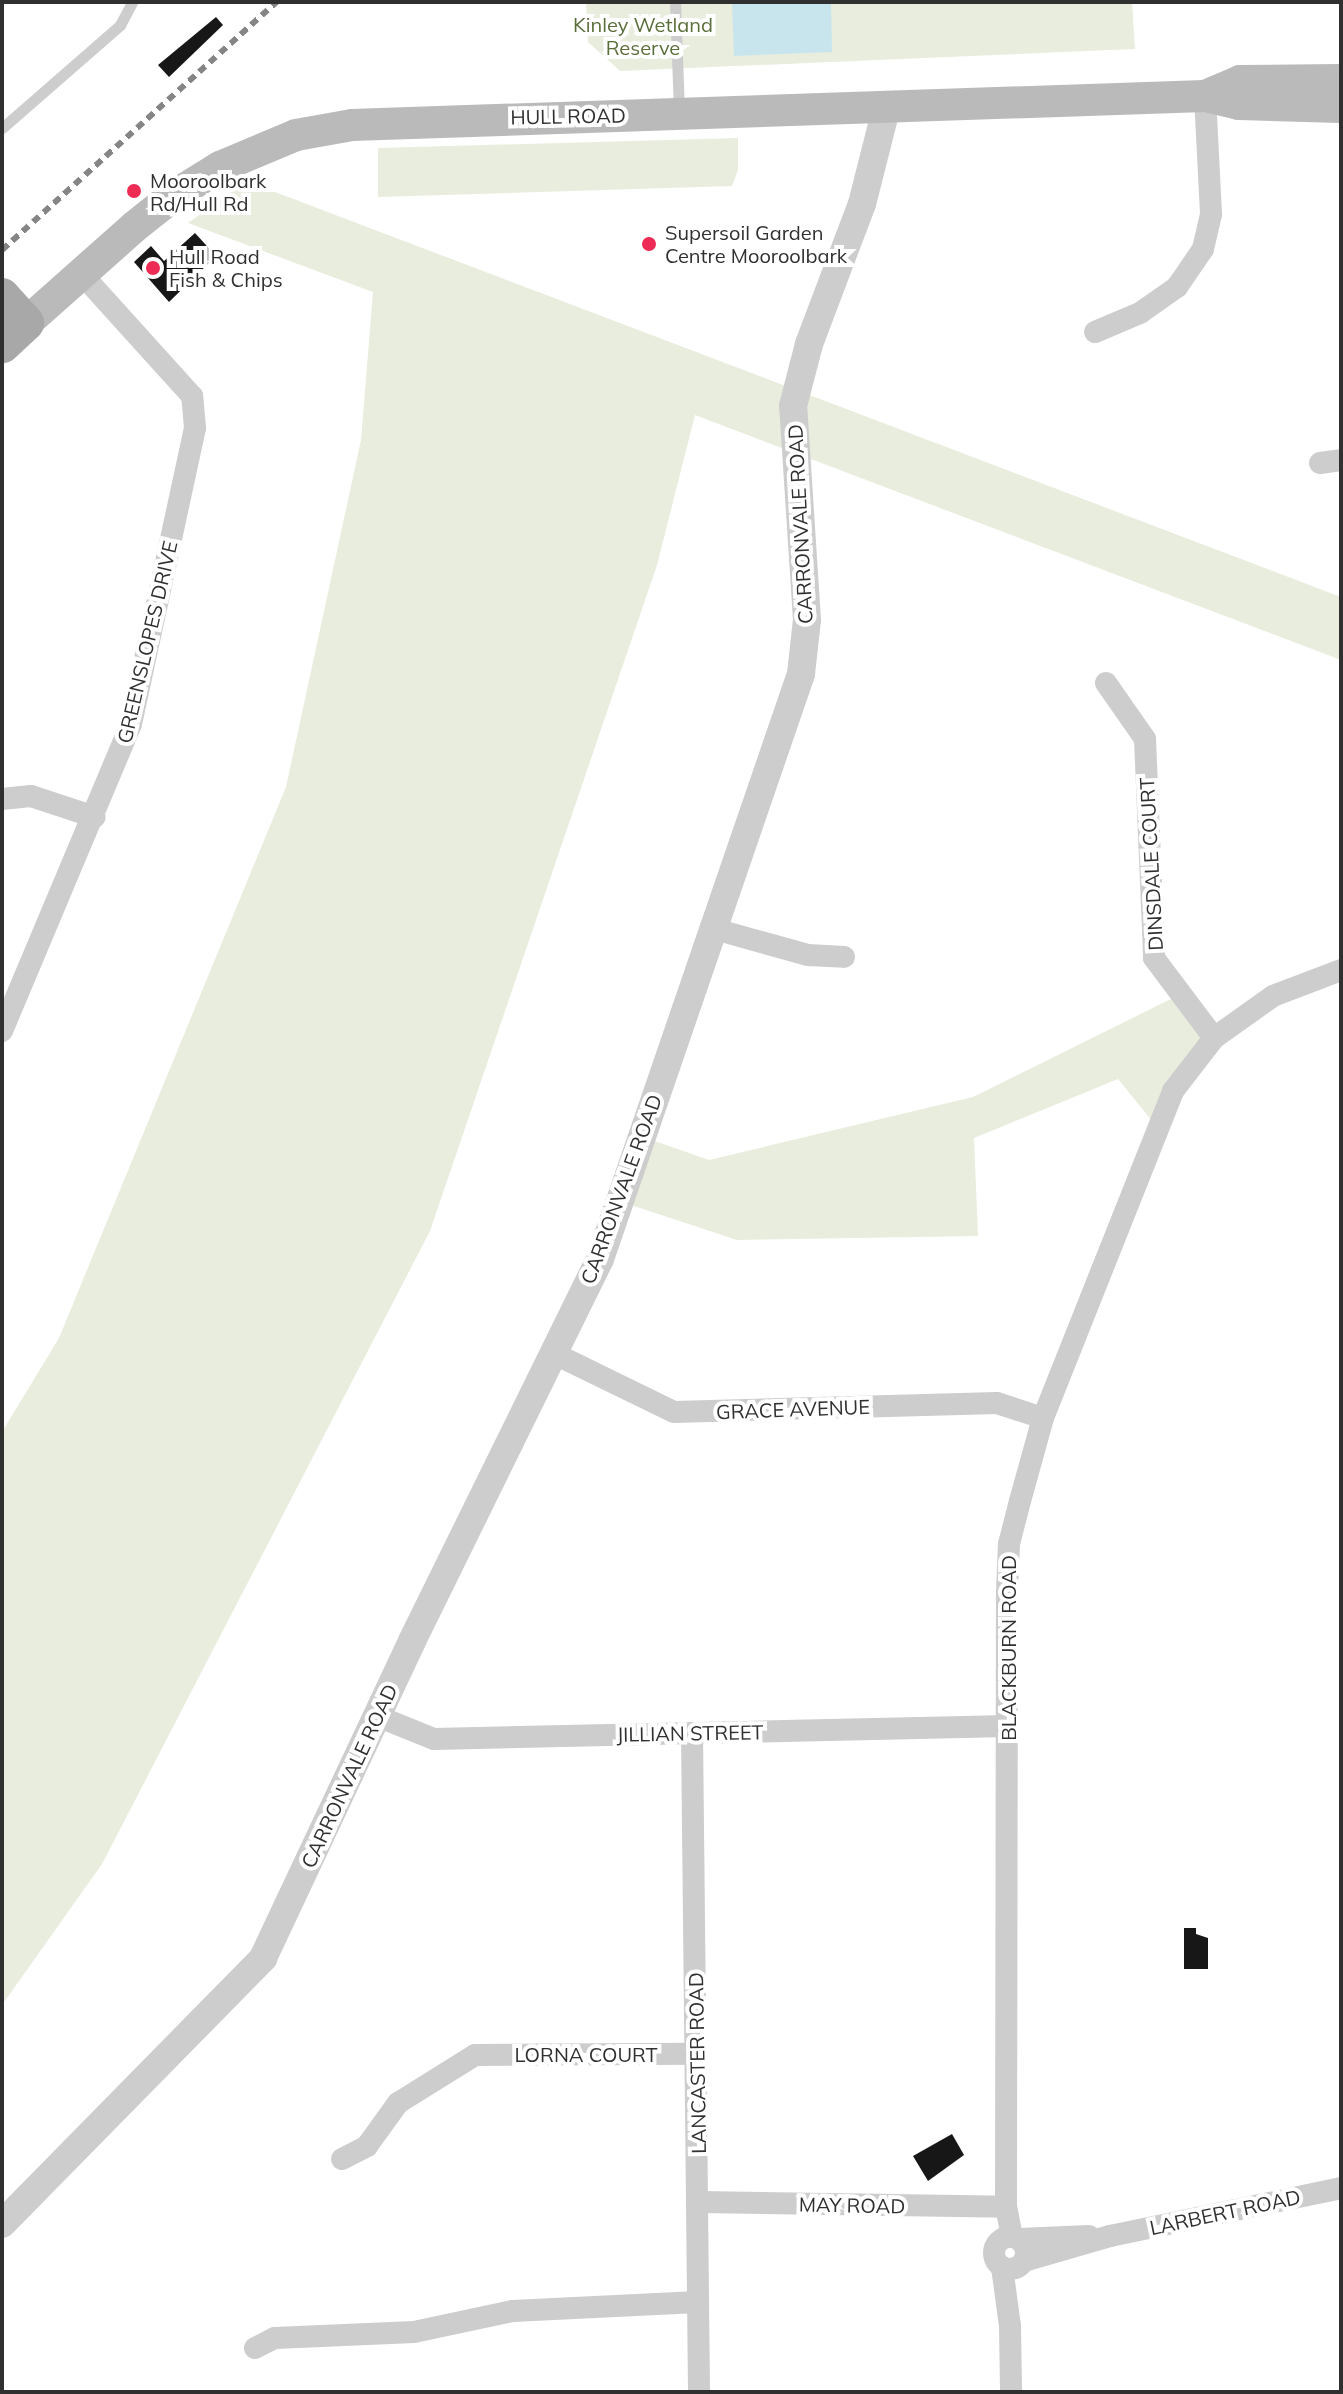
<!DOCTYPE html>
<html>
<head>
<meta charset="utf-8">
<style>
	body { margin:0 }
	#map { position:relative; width:1343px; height:2394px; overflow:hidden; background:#fff; font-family:Mulish,sans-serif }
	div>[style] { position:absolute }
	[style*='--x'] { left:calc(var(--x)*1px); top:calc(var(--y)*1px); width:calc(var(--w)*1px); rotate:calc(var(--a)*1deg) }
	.green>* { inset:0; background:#e8eddd }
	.water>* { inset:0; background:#c8e5ee }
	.building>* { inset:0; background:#171717 }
	.service>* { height:11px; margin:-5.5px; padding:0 5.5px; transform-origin:5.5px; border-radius:5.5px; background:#cdcdcd }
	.minor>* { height:22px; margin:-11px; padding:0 11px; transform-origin:11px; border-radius:11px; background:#cdcdcd }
	.minor>.ring { margin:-11px; padding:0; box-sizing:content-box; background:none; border:22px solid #cdcdcd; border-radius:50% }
	.tertiary>* { height:28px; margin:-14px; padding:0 14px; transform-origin:14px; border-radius:14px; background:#cdcdcd }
	.secondary>* { height:32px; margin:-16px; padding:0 16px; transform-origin:16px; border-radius:16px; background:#bababa }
	.primary>* { height:36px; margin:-18px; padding:0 18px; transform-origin:18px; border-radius:18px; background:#a8a8a8 }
	.rail>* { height:6px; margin-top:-3px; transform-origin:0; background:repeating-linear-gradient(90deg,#858585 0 8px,transparent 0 14px) }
	.dots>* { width:22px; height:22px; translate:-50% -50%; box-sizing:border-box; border:4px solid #fff; border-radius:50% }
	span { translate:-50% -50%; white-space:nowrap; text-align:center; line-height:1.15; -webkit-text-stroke:8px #fff; paint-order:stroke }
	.park-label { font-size:20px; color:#5a6e3a }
	.street-label { font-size:20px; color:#303030 }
	.poi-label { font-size:20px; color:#303030 }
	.left { translate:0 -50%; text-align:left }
	.frame { position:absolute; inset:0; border:4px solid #303030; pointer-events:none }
</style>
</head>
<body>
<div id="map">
	<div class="green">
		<i style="clip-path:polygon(586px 2px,1132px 2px,1135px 49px,620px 71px,588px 42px)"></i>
		<i style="clip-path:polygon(738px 138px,738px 170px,732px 186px,378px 197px,378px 148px)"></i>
		<i style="clip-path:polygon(246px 181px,1341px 597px,1341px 660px,695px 415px,657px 565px,430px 1231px,102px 1864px,2px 2005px,2px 1432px,59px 1338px,286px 787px,361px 440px,373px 292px,188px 223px)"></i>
		<i style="clip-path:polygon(1177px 996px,1210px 1039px,1153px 1122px,1118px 1079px,974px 1138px,978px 1236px,737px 1240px,628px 1204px,649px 1139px,709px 1160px,973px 1097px)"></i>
	</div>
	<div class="water">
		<i style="clip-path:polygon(732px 2px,831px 2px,832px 52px,734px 56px)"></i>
	</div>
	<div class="building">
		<i style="clip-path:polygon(216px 17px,223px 25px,169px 77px,158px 65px)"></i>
		<i style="clip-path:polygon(195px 233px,216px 256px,169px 302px,134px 262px,151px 246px,164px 261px)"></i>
		<i style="clip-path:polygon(1184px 1928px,1196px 1928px,1196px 1934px,1208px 1938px,1208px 1969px,1184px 1969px)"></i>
		<i style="clip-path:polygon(952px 2134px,964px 2155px,928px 2181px,913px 2156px)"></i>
	</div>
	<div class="service">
		<i style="--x:675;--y:2;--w:111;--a:87.9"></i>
		<i style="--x:2;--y:128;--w:157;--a:-41.1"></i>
		<i style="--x:120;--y:25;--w:26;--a:-62"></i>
	</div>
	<div class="minor">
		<i style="--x:1095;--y:332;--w:49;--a:-22.9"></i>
		<i style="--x:1140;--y:313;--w:45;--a:-35.1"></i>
		<i style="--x:1177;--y:287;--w:46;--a:-55.6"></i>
		<i style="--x:1203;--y:249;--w:36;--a:-77"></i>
		<i style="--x:1211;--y:214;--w:118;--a:-92.9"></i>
		<i style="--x:1320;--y:463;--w:21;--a:-8"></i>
		<i style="--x:1106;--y:683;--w:68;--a:55.1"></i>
		<i style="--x:1145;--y:739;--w:219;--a:87.6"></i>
		<i style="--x:1154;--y:958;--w:100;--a:53.1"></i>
		<i style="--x:2;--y:799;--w:29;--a:-6"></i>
		<i style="--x:31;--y:796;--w:67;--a:18.2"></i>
		<i style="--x:711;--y:928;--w:101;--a:15.6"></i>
		<i style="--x:808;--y:955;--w:36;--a:3"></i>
		<i style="--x:2;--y:1031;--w:333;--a:-67.2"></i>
		<i style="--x:131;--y:724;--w:303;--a:-77.8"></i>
		<i style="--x:195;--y:428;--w:32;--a:-95"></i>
		<i style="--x:192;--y:396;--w:166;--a:-132.1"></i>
		<i style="--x:555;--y:1354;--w:132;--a:26"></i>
		<i style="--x:674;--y:1412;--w:323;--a:-1.6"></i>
		<i style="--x:997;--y:1403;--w:48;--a:18.1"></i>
		<i style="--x:377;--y:1716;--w:61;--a:22"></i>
		<i style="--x:434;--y:1739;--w:574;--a:-1.3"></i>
		<i style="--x:692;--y:1733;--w:659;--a:89.39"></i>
		<i style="--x:342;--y:2159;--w:28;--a:-27"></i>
		<i style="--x:367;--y:2146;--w:53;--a:-54.2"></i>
		<i style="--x:398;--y:2103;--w:91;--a:-31.9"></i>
		<i style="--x:475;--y:2055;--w:222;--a:-0.3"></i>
		<i style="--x:699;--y:2202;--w:307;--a:0.9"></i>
		<i style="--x:1012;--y:2237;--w:31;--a:-101"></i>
		<i style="--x:1006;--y:2207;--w:614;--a:-89.91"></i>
		<i style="--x:1007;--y:1593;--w:49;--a:-87.7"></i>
		<i style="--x:1009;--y:1544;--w:44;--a:-75.7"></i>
		<i style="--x:1020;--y:1501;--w:86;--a:-74.5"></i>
		<i style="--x:1043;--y:1418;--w:352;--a:-68.3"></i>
		<i style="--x:1173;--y:1091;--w:67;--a:-52.3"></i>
		<i style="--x:1214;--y:1038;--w:72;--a:-35.4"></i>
		<i style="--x:1273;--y:996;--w:73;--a:-20.9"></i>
		<i class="ring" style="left:994px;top:2237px;width:10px;height:10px"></i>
		<i style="--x:1019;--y:2239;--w:70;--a:-2.5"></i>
		<i style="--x:1024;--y:2261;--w:90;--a:-16.2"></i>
		<i style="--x:1110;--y:2236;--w:236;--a:-11.7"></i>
		<i style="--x:1002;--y:2267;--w:60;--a:82.3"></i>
		<i style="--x:1010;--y:2326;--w:66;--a:89.1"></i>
		<i style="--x:255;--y:2348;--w:22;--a:-27"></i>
		<i style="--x:275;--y:2338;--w:139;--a:-2.5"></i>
		<i style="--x:414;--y:2332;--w:101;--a:-12"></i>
		<i style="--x:513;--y:2311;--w:185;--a:-2.8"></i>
	</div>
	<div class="tertiary">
		<i style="--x:2;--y:2224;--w:373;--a:-45.5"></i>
		<i style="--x:263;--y:1958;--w:350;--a:-64.8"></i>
		<i style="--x:412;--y:1641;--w:426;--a:-63.8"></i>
		<i style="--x:600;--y:1259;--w:619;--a:-71.04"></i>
		<i style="--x:801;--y:674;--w:54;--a:-83.7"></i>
		<i style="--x:807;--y:620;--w:214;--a:-93.7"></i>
		<i style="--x:793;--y:406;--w:64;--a:-75.5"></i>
		<i style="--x:809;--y:344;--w:150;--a:-69.3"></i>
		<i style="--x:862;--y:204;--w:98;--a:-75.8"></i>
	</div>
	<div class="secondary">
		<i style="--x:1205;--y:96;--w:38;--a:-23"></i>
		<i style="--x:1240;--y:81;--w:101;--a:-0.6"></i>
		<i style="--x:26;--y:323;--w:144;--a:-41.6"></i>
		<i style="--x:134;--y:227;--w:50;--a:-38.5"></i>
		<i style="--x:173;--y:196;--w:55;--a:-31.7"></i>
		<i style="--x:220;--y:167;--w:82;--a:-22.8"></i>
		<i style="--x:296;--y:135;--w:57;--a:-10.1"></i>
		<i style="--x:352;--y:125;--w:853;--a:-1.95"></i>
		<i style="--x:1205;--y:96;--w:35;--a:13"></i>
		<i style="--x:1239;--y:104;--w:102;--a:1.7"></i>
	</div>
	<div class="primary">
		<i style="--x:2;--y:296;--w:36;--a:48"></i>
		<i style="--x:26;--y:323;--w:33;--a:137"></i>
	</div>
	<div class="rail">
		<i style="--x:2;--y:250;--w:370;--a:-42.1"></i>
	</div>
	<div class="dots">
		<i style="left:134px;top:191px;background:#ee2b54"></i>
		<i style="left:649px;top:244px;background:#ee2b54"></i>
		<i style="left:153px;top:268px;background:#ee2b54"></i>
	</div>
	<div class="park-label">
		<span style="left:643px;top:36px">Kinley Wetland<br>Reserve</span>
	</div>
	<div class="street-label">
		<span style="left:568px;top:116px;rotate:-1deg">HULL ROAD</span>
		<span style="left:800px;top:524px;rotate:-93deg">CARRONVALE ROAD</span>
		<span style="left:147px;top:642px;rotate:-77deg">GREENSLOPES DRIVE</span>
		<span style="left:1151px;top:864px;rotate:-93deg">DINSDALE COURT</span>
		<span style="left:621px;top:1189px;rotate:-70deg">CARRONVALE ROAD</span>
		<span style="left:793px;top:1409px;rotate:-2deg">GRACE AVENUE</span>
		<span style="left:1008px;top:1648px;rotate:-90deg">BLACKBURN ROAD</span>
		<span style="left:690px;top:1733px;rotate:-1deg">JILLIAN STREET</span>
		<span style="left:349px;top:1776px;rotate:-65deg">CARRONVALE ROAD</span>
		<span style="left:586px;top:2054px">LORNA COURT</span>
		<span style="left:697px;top:2063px;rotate:-91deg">LANCASTER ROAD</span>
		<span style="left:852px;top:2205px;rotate:1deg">MAY ROAD</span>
		<span style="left:1225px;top:2212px;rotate:-12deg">LARBERT ROAD</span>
	</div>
	<div class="poi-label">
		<span class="left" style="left:150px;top:192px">Mooroolbark<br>Rd/Hull Rd</span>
		<span class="left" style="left:665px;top:244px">Supersoil Garden<br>Centre Mooroolbark</span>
		<span class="left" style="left:169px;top:268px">Hull Road<br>Fish &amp; Chips</span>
	</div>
	<div class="frame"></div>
</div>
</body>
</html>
